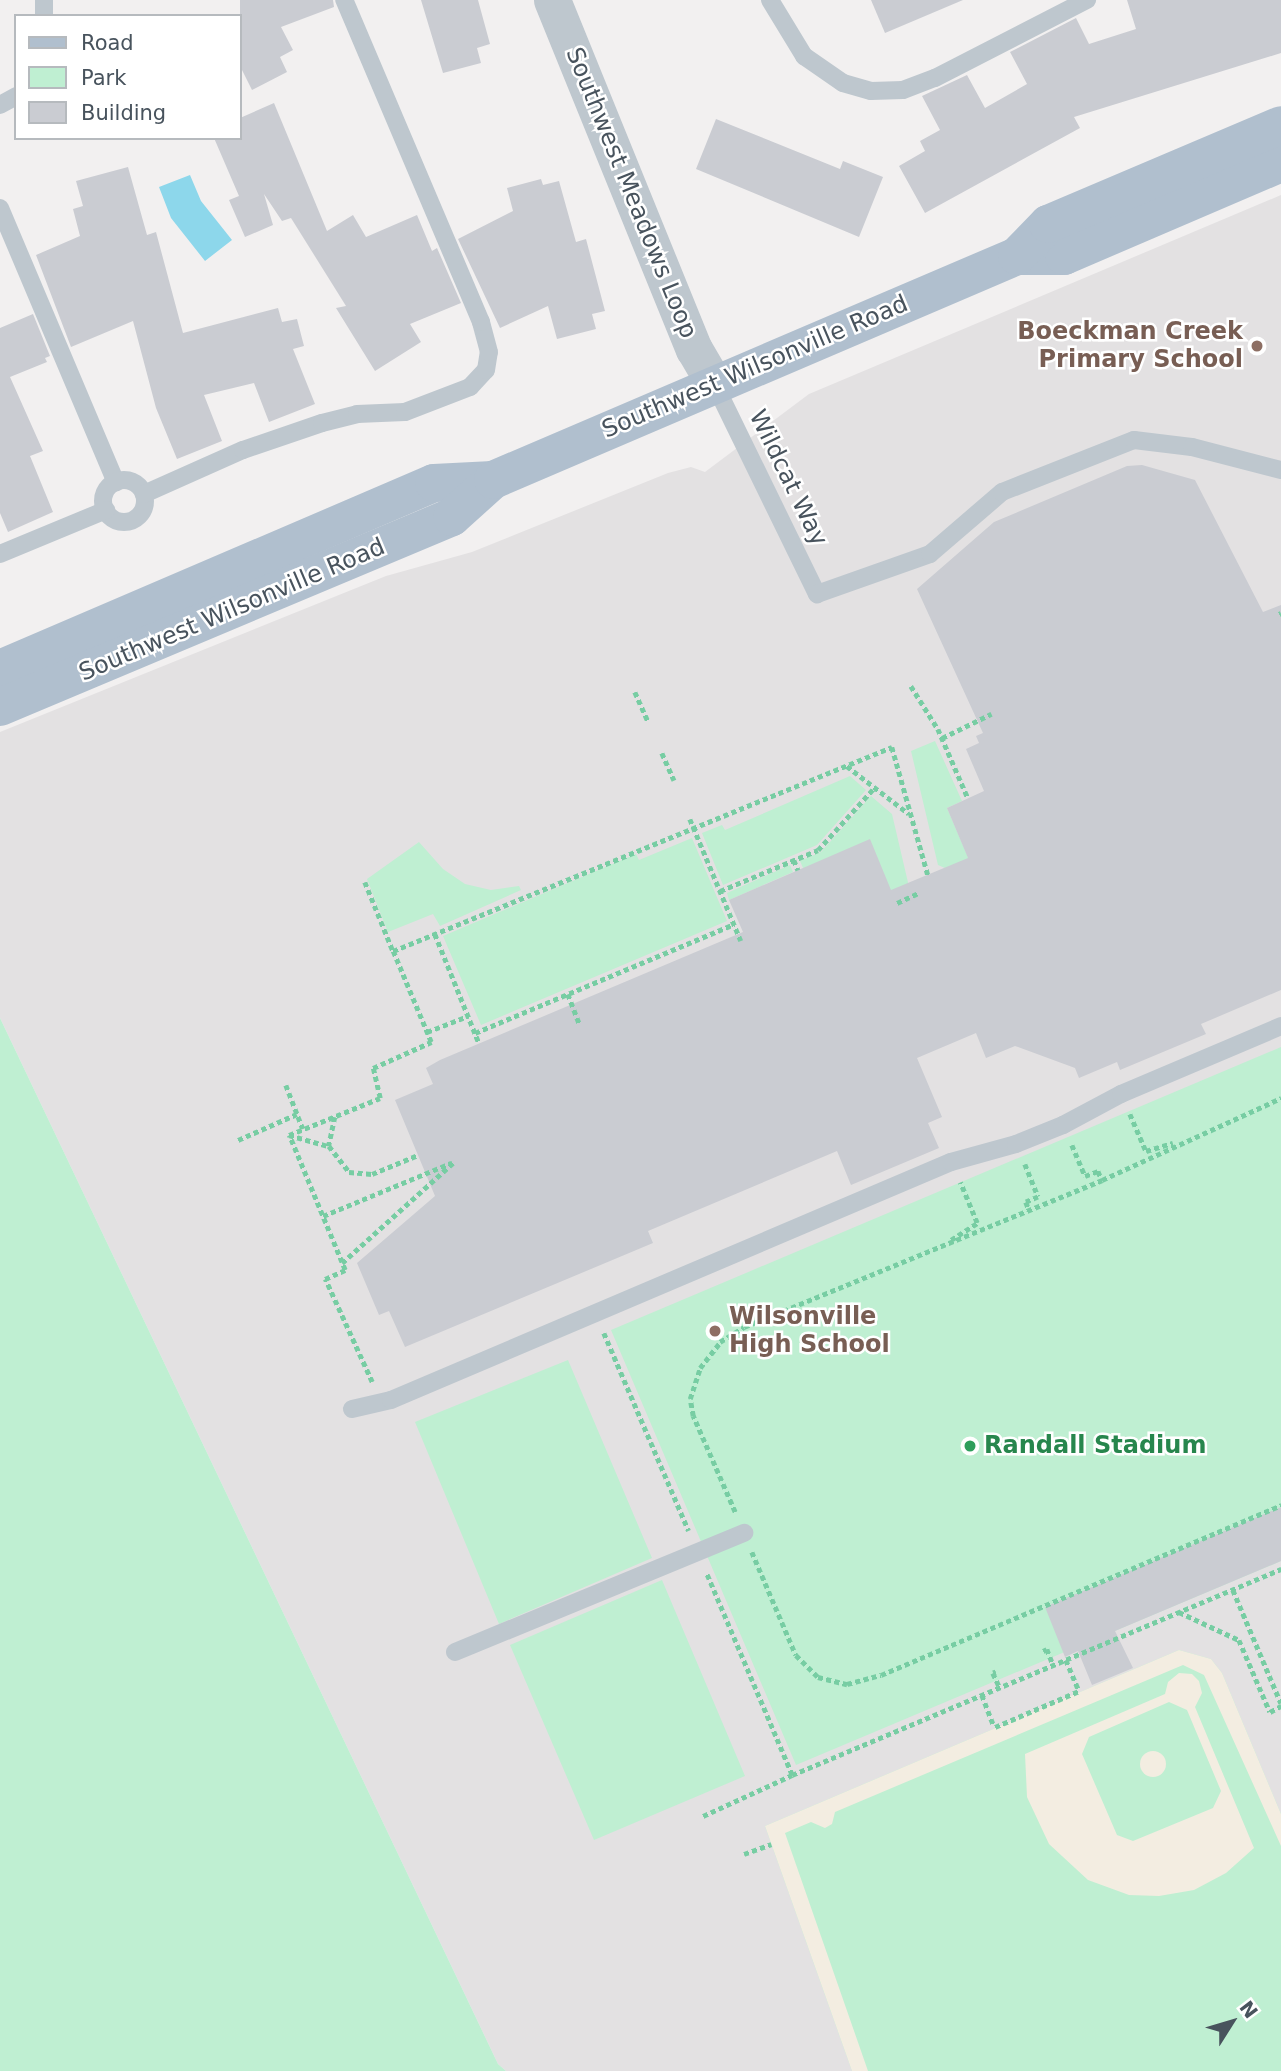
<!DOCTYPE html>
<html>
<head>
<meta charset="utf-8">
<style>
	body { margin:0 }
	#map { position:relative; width:1281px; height:2071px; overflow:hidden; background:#f2f0f0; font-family:"DejaVu Sans",sans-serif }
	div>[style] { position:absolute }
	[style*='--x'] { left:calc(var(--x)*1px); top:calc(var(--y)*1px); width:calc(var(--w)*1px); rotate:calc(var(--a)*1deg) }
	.education>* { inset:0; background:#e3e1e2 }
	.green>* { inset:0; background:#bfefd2 }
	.sand>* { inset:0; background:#f3ede1 }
	.round { border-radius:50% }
	.water>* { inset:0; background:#8dd7eb }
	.building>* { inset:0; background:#caccd2 }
	.path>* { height:4.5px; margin-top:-2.25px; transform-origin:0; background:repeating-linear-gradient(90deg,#77cda3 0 5px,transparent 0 8.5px) }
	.lane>* { height:18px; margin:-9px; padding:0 9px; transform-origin:9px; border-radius:9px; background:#bec7ce }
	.lane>.ring { margin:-9px; padding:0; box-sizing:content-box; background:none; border:18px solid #bec7ce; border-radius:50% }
	.street>* { height:37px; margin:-18.5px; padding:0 18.5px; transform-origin:18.5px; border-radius:18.5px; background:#bec7ce }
	.primary>* { height:38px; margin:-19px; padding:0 19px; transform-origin:19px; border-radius:19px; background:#b0bfce }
	.dots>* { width:19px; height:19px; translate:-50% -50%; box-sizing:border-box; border:4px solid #fff; border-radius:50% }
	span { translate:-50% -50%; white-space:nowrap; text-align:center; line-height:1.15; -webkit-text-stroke:5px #fff; paint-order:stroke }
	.street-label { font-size:24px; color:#48535d }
	.education-label { font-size:24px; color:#785e54; font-weight:700 }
	.right { translate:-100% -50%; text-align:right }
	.left { translate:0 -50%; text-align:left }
	.leisure-label { font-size:24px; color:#27864d; font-weight:700 }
	.legend { position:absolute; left:14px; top:14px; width:228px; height:126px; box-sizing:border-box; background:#fff; border:2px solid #b6babe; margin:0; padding:9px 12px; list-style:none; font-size:21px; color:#48535d }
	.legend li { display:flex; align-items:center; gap:14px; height:35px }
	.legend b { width:35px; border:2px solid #b6babe }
	.north { position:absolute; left:1197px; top:1987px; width:70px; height:70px; -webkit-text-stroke:5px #fff; paint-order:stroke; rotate:53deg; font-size:19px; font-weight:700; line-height:28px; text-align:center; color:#48535d }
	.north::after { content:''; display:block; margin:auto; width:24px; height:32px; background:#48535d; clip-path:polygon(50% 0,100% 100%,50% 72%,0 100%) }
</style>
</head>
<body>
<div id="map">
	<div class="education">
		<i style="clip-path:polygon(1281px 195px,1281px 2071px,506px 2071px,498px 2064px,0 1018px,0 732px,386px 576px,472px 552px,668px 473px,691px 467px,705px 472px,809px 394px)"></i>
	</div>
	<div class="green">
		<i style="clip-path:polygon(935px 741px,962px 801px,947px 808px,979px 883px,938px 865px,911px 751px)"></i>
		<i style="clip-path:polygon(850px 776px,866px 790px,817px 845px,723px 885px,702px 833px,722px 825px,725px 830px)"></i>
		<i style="clip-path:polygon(871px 796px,892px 814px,910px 891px,894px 898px,803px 868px,800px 861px,821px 852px)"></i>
		<i style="clip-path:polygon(692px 838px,727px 921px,481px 1025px,443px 936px,636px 854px,639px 860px)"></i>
		<i style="clip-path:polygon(419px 842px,443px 869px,465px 884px,491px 890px,519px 886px,521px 890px,440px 926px,433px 914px,388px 932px,367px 879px)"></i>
		<i style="clip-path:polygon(790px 865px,793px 872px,729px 900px,727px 893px)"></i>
		<i style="clip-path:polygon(0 1018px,498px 2064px,506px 2071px,0 2071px)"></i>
		<i style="clip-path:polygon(1281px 1047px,1281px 1561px,796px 1765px,611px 1330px)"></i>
		<i style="clip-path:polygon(568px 1360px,652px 1558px,499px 1624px,415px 1422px)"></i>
		<i style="clip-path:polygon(662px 1580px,745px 1776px,594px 1840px,510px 1645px)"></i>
		<i style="clip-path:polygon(1179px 1650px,1211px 1659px,1222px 1673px,1281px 1814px,1281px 2071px,852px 2071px,765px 1826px)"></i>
	</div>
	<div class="sand">
		<i style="clip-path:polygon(1179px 1650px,1211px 1659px,1222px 1673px,1281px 1814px,1281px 1846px,1204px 1675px,1183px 1665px,835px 1812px,832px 1824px,825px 1828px,811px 1822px,785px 1833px,868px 2071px,852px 2071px,765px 1826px)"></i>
		<i style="clip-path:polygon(evenodd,1179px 1673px,1192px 1674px,1199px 1681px,1202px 1693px,1195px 1707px,1254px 1848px,1226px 1873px,1194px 1890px,1159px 1896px,1129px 1895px,1088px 1880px,1049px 1844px,1027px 1797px,1025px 1754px,1165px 1694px,1168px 1682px,1179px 1673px,1169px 1702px,1187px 1710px,1221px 1791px,1213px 1808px,1133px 1841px,1117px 1835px,1082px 1754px,1089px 1737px,1169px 1702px)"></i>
		<i class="round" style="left:1140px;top:1751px;width:26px;height:26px"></i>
	</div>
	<div class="water">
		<i style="clip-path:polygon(190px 175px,201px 201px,232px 240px,205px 261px,171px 218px,159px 187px)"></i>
	</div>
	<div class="building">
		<i style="clip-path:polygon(240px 0,333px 0,334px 7px,281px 27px,293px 50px,280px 57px,287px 72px,252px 90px,240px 66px)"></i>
		<i style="clip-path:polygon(421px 0,478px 0,490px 44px,477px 48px,481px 63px,443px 73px)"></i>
		<i style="clip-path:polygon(871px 0,963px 0,885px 33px)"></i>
		<i style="clip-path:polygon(1127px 0,1281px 0,1281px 53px,1074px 117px,1080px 128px,925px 213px,899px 166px,925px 151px,920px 141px,940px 130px,922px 96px,967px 75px,985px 108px,1027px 84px,1010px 52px,1076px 18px,1089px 44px,1136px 29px)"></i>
		<i style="clip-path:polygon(274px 103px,327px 231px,353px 215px,366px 237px,417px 215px,432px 251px,437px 248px,461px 303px,410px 324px,421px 342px,375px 371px,336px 308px,346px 306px,291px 218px,282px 221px,264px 194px,273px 225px,245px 237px,229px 200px,239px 196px,214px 138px,240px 138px,240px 118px)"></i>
		<i style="clip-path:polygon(716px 119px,840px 169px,843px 161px,883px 177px,859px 237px,696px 169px)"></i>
		<i style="clip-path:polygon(128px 167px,147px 235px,156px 232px,183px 333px,278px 308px,282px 322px,297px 319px,304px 346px,293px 349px,315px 404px,269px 422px,254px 383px,204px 395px,222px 441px,177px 459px,156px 408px,133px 321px,71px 347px,36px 255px,80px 236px,73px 209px,83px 206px,76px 181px)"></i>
		<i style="clip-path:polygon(541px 179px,543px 185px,559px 181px,576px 242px,586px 239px,605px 311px,592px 314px,596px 329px,557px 339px,548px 306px,500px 328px,458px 239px,513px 211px,507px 188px)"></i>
		<i style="clip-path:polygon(33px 314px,50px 356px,45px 358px,47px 362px,10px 377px,43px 451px,30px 456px,53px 512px,8px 532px,0 513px,0 328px)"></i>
		<i style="clip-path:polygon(1142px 465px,1195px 480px,1263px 612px,1281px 605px,1281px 990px,1201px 1024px,1206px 1034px,1120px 1070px,1117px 1062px,1079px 1078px,1075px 1068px,1015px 1046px,986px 1058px,976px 1033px,917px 1058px,942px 1117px,928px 1123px,939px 1148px,851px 1185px,837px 1151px,648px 1231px,653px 1243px,405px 1347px,389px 1311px,379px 1315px,357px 1263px,435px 1196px,395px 1100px,433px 1084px,426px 1068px,440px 1060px,743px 932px,729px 900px,870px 839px,891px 890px,968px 858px,947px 808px,984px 791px,966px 749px,979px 743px,976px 736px,983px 733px,917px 589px,994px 522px,1127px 466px)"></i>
		<i style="clip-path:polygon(1281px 1507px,1281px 1561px,1115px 1631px,1133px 1668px,1092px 1685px,1078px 1651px,1065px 1657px,1045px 1607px)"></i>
	</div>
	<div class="path">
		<i style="--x:1279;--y:614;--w:2;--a:-27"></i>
		<i style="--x:911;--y:686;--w:51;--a:57.9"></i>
		<i style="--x:938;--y:729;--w:75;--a:66.5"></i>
		<i style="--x:635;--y:692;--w:32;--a:66"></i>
		<i style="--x:942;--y:738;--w:55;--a:-26.1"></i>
		<i style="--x:662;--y:753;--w:30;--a:66"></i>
		<i style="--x:847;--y:766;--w:78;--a:37.7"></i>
		<i style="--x:690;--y:819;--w:132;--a:67.3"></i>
		<i style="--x:794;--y:860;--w:11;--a:68"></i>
		<i style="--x:365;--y:882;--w:74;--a:67.9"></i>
		<i style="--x:720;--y:891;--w:106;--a:-22.7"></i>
		<i style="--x:818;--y:850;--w:85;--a:-47.9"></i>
		<i style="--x:897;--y:903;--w:23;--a:-25"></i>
		<i style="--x:435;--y:934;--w:118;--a:68"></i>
		<i style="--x:568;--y:994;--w:33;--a:69"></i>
		<i style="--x:427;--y:1032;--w:44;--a:-21.3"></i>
		<i style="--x:475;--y:1033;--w:281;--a:-22.8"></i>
		<i style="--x:286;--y:1085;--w:47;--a:68.9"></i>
		<i style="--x:1130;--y:1114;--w:40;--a:66.6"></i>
		<i style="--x:1146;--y:1151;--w:28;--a:-17"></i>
		<i style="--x:335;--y:1117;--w:30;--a:102"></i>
		<i style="--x:329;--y:1146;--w:33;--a:52"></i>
		<i style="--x:349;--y:1172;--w:23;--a:5"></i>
		<i style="--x:372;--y:1174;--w:50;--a:-22.4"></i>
		<i style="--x:289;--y:1135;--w:41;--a:15.8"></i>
		<i style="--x:238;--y:1140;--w:64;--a:-23.8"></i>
		<i style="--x:1072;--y:1145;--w:34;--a:67"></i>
		<i style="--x:1085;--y:1176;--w:14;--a:-21"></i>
		<i style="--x:1098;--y:1171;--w:10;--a:66"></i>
		<i style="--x:1025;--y:1164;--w:35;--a:68"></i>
		<i style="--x:1038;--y:1197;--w:13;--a:157"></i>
		<i style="--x:1026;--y:1202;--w:9;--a:69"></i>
		<i style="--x:323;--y:1216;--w:139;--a:-22.5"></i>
		<i style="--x:951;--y:1240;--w:31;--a:-33"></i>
		<i style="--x:977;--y:1223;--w:44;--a:-112.5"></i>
		<i style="--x:342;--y:1263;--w:152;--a:-42.1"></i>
		<i style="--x:604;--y:1333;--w:215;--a:66.8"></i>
		<i style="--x:372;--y:1382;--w:113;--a:-114.5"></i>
		<i style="--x:325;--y:1279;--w:22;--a:-24"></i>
		<i style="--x:345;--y:1270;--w:146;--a:-112.5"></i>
		<i style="--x:289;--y:1135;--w:98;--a:-22.1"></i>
		<i style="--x:380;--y:1098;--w:31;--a:-103"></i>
		<i style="--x:373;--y:1068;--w:64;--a:-24.1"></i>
		<i style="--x:431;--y:1042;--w:99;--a:-112.7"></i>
		<i style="--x:393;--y:951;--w:539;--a:-22.24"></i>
		<i style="--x:892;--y:747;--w:133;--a:74.3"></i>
		<i style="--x:735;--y:1512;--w:105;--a:-113.6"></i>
		<i style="--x:693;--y:1416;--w:17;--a:-100"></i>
		<i style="--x:690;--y:1399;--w:33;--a:-72"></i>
		<i style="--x:700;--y:1368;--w:33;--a:-52"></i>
		<i style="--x:720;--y:1342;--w:28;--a:-32"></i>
		<i style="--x:744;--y:1327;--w:387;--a:-22.3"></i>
		<i style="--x:1102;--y:1180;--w:197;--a:-24.6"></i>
		<i style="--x:752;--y:1552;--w:112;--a:66.9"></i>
		<i style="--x:796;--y:1655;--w:31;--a:45"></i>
		<i style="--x:818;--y:1677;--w:30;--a:14"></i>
		<i style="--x:847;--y:1684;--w:35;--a:-15"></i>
		<i style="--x:881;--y:1675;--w:435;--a:-23"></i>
		<i style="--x:1233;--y:1590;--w:123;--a:67"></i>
		<i style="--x:1179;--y:1612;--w:66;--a:25"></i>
		<i style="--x:1239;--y:1640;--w:78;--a:66.7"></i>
		<i style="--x:1270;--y:1712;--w:13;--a:-29"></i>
		<i style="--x:1043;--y:1651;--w:4;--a:-27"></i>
		<i style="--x:1047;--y:1649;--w:17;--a:69"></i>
		<i style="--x:1066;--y:1660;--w:33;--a:67"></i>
		<i style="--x:996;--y:1672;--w:3;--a:162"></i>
		<i style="--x:993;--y:1673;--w:17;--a:65"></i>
		<i style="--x:982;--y:1695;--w:33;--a:69"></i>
		<i style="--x:995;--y:1727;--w:91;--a:-23.2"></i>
		<i style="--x:792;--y:1775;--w:531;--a:-22.84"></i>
		<i style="--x:703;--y:1816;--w:98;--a:-24.7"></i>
		<i style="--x:792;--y:1775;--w:220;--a:-113"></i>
		<i style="--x:744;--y:1854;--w:29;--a:-20"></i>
	</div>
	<div class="lane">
		<i style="--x:770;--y:0;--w:66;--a:58.7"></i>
		<i style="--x:804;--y:56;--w:47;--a:34.7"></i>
		<i style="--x:843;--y:83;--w:29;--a:16"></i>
		<i style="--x:871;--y:91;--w:32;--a:-2"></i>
		<i style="--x:903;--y:90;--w:34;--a:-21"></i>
		<i style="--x:935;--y:78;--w:171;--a:-27.2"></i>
		<i style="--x:44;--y:16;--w:16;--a:-90"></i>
		<i style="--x:0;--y:105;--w:18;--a:-29"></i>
		<i style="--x:0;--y:208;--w:298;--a:67.1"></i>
		<i style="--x:715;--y:385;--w:233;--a:64"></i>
		<i style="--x:817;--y:594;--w:120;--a:-19.5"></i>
		<i style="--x:930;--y:554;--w:95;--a:-40.7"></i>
		<i style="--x:1002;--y:492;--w:142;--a:-21.5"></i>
		<i style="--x:1134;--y:440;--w:58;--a:6.9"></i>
		<i style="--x:1192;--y:447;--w:92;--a:14.5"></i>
		<i class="ring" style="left:103px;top:480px;width:24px;height:24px"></i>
		<i style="--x:144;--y:494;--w:108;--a:-24"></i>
		<i style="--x:243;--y:450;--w:83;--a:-18.9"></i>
		<i style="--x:322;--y:423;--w:36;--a:-14"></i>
		<i style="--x:357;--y:414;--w:48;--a:-2.4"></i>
		<i style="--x:405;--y:412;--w:70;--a:-21"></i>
		<i style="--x:470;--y:387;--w:23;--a:-47"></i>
		<i style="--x:486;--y:370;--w:18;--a:-81"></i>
		<i style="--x:489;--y:352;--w:31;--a:-105"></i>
		<i style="--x:481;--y:322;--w:350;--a:-113"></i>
		<i style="--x:0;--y:554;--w:115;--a:-22.5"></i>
		<i style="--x:352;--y:1409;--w:40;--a:-13"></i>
		<i style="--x:391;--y:1400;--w:608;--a:-23.03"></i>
		<i style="--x:951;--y:1162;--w:67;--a:-15.5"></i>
		<i style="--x:1016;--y:1144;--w:51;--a:-22"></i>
		<i style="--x:1063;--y:1125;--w:66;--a:-28.1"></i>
		<i style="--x:1121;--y:1094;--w:174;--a:-23"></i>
		<i style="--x:455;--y:1652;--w:313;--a:-22.4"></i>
	</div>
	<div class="street">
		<i style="--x:552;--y:0;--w:377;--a:67.9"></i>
		<i style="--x:694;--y:349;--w:42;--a:59.7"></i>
	</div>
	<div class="primary">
		<i style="--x:1017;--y:256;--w:47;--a:0"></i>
		<i style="--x:1064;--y:256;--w:236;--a:-23.2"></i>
		<i style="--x:0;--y:669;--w:472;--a:-23.2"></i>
		<i style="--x:434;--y:483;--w:59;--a:-2.9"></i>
		<i style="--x:0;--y:707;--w:490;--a:-22.8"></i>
		<i style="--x:452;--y:517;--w:55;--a:-42.1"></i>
		<i style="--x:493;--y:480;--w:570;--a:-23.15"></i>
		<i style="--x:1017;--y:256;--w:45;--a:-45.9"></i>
		<i style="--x:1048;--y:224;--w:253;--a:-23"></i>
	</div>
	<div class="dots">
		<i style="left:1257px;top:346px;background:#8d6e63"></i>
		<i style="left:715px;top:1331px;background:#8d6e63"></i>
		<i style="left:970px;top:1446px;background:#2e9e5b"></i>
	</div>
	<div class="street-label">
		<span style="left:631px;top:193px;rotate:68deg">Southwest Meadows Loop</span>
		<span style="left:755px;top:367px;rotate:-23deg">Southwest Wilsonville Road</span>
		<span style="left:788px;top:478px;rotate:64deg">Wildcat Way</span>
		<span style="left:232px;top:610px;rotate:-23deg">Southwest Wilsonville Road</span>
	</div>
	<div class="education-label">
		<span class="right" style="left:1243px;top:346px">Boeckman Creek<br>Primary School</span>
		<span class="left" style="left:729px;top:1331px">Wilsonville<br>High School</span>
	</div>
	<div class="leisure-label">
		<span class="left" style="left:984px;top:1446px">Randall Stadium</span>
	</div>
	<ul class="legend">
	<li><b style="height:9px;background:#b0bfce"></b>Road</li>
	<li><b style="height:19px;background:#bfefd2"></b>Park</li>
	<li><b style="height:19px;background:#caccd2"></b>Building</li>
	</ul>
	<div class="north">N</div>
</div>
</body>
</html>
